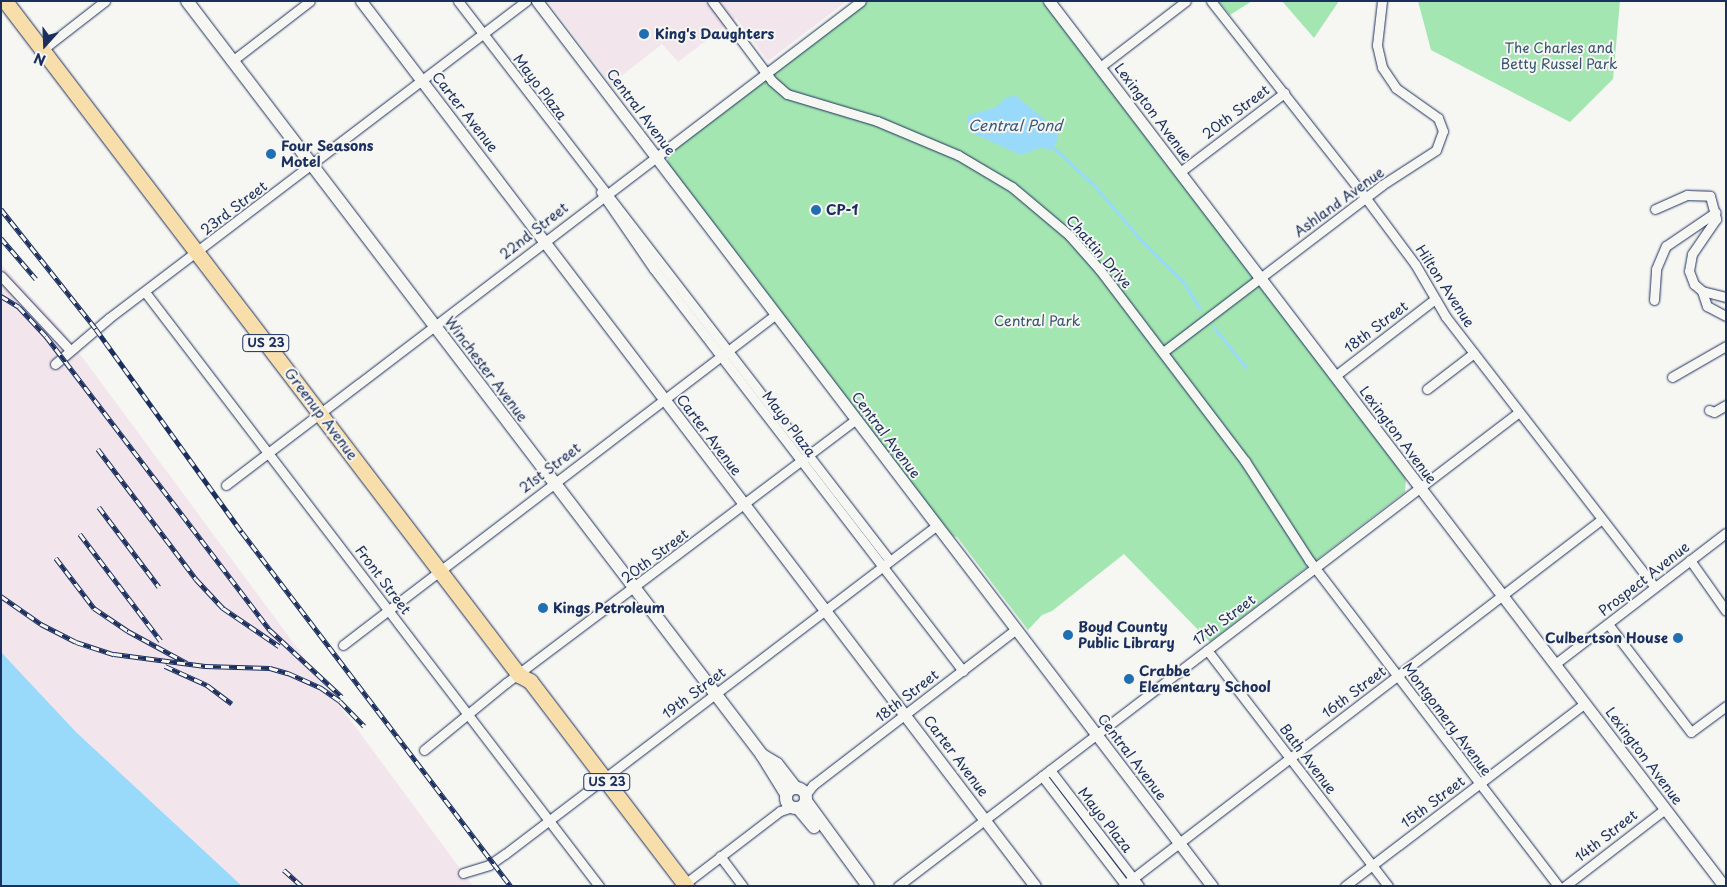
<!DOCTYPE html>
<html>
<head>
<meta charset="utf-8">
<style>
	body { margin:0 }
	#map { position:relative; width:1727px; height:887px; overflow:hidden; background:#f6f6f2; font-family:"Playpen Sans",sans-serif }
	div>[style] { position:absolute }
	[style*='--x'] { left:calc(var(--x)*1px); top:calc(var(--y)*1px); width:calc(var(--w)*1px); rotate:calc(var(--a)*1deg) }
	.built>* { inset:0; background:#f3e5ec }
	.green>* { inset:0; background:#a3e6b1 }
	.water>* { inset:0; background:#99dafb }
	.stream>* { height:2.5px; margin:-1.25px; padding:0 1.25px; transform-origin:1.25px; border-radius:1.25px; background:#99dafb }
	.roads { filter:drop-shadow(0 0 1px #1b2f5e) drop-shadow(0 0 1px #1b2f5e) }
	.minor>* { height:9px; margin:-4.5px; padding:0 4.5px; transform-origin:4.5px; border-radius:4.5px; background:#f6f6f2 }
	.tertiary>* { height:11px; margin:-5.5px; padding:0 5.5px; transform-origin:5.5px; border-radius:5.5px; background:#f6f6f2 }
	.secondary>* { height:12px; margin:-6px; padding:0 6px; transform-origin:6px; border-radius:6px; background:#f6f6f2 }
	.secondary>.ring { margin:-6px; padding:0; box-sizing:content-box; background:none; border:12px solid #f6f6f2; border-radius:50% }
	.trunk>* { height:15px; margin:-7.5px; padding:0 7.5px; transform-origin:7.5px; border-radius:7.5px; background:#f8deab }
	.rail>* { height:4.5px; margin-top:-2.25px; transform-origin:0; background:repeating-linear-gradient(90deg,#f6f6f2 0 8px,#1b2f5e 0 16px); box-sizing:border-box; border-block:1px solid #1b2f5e }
	.dots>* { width:14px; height:14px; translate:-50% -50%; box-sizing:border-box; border:2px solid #f6f6f2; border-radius:50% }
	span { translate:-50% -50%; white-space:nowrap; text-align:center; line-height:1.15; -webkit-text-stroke:4px #f6f6f2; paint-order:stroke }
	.shield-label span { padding:1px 4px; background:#f6f6f2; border:1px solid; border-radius:4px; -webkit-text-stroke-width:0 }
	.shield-label { font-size:12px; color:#1b2f5e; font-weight:700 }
	.poi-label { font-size:14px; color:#1b2f5e; font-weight:700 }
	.left { translate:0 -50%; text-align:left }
	.right { translate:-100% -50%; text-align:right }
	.park-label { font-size:14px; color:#36546f }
	.street-label { font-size:14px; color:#1b2f5e }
	.water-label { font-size:15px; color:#3a5a85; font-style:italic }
	.frame { position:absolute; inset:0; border:2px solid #1b2f5e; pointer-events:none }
	.north { position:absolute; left:20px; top:20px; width:50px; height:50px; -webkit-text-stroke:4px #f6f6f2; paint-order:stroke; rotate:200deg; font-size:14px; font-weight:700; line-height:20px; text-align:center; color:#1b2f5e }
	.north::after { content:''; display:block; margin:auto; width:18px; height:22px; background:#1b2f5e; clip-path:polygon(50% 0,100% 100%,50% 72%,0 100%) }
</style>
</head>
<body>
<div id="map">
	<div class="built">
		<i style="clip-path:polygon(548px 1px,847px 1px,768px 61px,736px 18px,678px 62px,662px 44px,611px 84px)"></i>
		<i style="clip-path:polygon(1px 264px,63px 331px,473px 886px,242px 886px,76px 732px,1px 652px)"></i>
	</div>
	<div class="green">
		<i style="clip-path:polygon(868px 1px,1042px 1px,1406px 478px,1405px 492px,1210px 642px,1124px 554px,1052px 611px,1042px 615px,1028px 630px,957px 537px,952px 536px,667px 163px,669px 153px)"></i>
		<i style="clip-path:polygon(1218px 1px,1252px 1px,1230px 15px)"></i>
		<i style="clip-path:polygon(1282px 1px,1339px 1px,1314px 38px)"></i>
		<i style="clip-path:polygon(1418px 1px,1620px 1px,1613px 79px,1570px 122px,1431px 50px)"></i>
	</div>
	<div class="water">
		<i style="clip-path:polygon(1016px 96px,1048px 122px,1057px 133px,1058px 140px,1050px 151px,1042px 147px,1021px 155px,970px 132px,967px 123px,968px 116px,996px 107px,1006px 97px)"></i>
		<i style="clip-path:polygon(1px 652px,76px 732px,242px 886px,1px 886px)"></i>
	</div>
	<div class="stream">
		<i style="--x:1053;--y:147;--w:59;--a:42.9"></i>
		<i style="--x:1096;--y:187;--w:74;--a:49.4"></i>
		<i style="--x:1144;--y:243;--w:56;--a:44.3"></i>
		<i style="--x:1184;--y:282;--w:31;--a:59"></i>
		<i style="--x:1214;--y:327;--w:51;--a:51.3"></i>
	</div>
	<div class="roads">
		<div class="minor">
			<i style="--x:458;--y:1;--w:707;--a:52.35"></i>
			<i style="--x:712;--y:1;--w:100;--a:53.1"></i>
			<i style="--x:772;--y:81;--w:20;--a:41"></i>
			<i style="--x:787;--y:94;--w:94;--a:16.7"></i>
			<i style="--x:877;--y:121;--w:88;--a:22.8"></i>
			<i style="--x:958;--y:155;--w:63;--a:30.7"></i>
			<i style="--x:1012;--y:187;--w:75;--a:40.1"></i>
			<i style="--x:1069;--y:235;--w:47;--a:48.5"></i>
			<i style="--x:1100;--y:270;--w:240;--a:52.8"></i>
			<i style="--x:1245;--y:461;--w:118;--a:57.1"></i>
			<i style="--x:1309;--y:560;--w:410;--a:52.6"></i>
			<i style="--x:1211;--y:1;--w:249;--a:51.8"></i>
			<i style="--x:1365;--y:197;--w:84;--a:53.3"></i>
			<i style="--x:1415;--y:264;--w:61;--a:59.7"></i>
			<i style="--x:1446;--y:317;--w:341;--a:52.3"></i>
			<i style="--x:42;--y:50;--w:80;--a:-37.9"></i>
			<i style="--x:232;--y:61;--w:98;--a:-37.6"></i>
			<i style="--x:1100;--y:67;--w:108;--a:-37.5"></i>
			<i style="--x:1180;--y:172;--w:131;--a:-37.2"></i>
			<i style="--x:601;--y:192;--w:93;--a:55.5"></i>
			<i style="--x:654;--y:269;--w:507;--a:52.45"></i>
			<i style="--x:1655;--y:209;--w:35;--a:-24"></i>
			<i style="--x:1687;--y:195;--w:23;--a:2"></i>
			<i style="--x:1710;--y:196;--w:24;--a:75"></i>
			<i style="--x:1716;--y:219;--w:42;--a:124.4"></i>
			<i style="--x:1692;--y:254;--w:17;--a:100"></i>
			<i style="--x:1689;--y:271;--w:14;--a:69"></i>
			<i style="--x:1694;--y:284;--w:11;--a:41"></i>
			<i style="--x:1702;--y:291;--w:16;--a:72"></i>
			<i style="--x:1707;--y:306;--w:21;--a:28"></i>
			<i style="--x:1;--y:276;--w:101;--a:47"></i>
			<i style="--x:1702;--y:291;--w:25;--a:14"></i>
			<i style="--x:145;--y:292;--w:748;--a:52.61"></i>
			<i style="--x:1654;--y:300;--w:31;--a:-86"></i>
			<i style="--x:1656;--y:269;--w:25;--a:-67"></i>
			<i style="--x:1666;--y:246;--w:60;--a:-34.2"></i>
			<i style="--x:1163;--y:352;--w:275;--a:-37.3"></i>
			<i style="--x:1382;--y:185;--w:64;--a:-32.9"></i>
			<i style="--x:1436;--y:150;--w:20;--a:-70"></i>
			<i style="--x:1443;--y:131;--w:14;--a:-111"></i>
			<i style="--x:1438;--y:118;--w:52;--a:-144.5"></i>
			<i style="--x:1396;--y:88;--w:25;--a:-124"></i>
			<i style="--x:1382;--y:67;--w:23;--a:-103"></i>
			<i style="--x:1377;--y:45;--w:44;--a:-83.5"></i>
			<i style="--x:55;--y:364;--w:71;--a:-40.4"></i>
			<i style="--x:109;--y:318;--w:524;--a:-37.24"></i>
			<i style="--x:1335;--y:376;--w:126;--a:-37.6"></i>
			<i style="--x:1672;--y:377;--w:62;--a:-29.9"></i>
			<i style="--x:1427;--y:389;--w:59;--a:-37.5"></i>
			<i style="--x:1709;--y:410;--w:5;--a:22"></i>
			<i style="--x:1714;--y:412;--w:14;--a:-30"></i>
			<i style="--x:226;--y:485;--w:798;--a:-37.31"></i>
			<i style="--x:1690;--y:560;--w:62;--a:54.8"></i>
			<i style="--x:1608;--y:624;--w:136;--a:52.5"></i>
			<i style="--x:1691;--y:732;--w:44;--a:-36.6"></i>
			<i style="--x:343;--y:645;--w:544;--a:-37.38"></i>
			<i style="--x:1207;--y:650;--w:297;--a:52.5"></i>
			<i style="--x:1555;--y:664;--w:215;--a:-37.5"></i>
			<i style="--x:424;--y:750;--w:106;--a:-39.3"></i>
			<i style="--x:506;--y:683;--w:437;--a:-37"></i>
			<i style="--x:1050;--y:770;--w:146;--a:52.5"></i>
			<i style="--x:1042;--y:776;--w:138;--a:52.6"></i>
			<i style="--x:806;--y:794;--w:11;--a:-52"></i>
			<i style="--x:813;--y:785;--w:256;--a:-37.5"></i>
			<i style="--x:720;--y:856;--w:38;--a:53"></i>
			<i style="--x:463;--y:873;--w:27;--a:-17"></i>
			<i style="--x:489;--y:865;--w:19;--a:-35"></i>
			<i style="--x:505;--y:854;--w:542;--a:-37.27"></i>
			<i style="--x:682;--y:886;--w:123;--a:-37.4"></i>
			<i style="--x:780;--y:811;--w:13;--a:-18"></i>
			<i style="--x:898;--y:886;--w:781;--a:-37.35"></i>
			<i style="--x:1123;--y:886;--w:603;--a:-37.46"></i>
			<i style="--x:1345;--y:886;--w:302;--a:-37.3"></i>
			<i style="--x:1565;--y:886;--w:126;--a:-37.6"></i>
		</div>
		<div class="tertiary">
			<i style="--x:361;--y:1;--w:1112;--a:52.71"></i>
			<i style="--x:537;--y:1;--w:1113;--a:52.67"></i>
			<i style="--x:1049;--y:1;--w:1113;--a:52.67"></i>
		</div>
		<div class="secondary">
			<i style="--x:187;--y:1;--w:948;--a:52.67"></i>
			<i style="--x:762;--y:755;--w:46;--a:58.4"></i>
			<i style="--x:762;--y:755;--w:17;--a:31"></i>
			<i style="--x:777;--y:764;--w:29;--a:52"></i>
			<i class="ring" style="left:786px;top:788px;width:8px;height:8px"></i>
			<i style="--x:806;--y:801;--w:105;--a:53.9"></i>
			<i style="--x:798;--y:808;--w:25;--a:50"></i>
		</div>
		<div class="trunk">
			<i style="--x:5;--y:1;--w:848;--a:52.67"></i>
			<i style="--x:519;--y:675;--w:13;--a:29"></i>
			<i style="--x:530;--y:681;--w:258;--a:52.7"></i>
		</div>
	</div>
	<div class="rail">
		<i style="--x:1;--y:209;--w:153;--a:51.6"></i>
		<i style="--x:96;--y:329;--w:250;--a:54.3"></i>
		<i style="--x:242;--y:532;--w:445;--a:52.8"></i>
		<i style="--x:1;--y:238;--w:54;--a:49.5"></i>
		<i style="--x:1;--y:296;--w:21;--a:31"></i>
		<i style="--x:19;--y:307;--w:40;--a:47"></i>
		<i style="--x:46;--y:336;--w:370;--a:52.7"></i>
		<i style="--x:270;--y:630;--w:98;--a:42.9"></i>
		<i style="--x:98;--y:449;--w:163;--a:53"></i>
		<i style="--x:196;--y:579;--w:40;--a:47"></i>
		<i style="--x:223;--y:608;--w:68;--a:34.2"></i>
		<i style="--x:99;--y:507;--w:100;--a:53.1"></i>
		<i style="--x:80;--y:534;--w:134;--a:52.9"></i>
		<i style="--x:56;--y:558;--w:63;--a:52.8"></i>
		<i style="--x:94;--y:608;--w:41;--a:34.1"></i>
		<i style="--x:128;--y:631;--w:67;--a:28.5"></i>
		<i style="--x:1;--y:596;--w:49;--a:35"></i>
		<i style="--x:41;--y:624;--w:39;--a:27"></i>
		<i style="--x:76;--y:642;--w:40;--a:18"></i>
		<i style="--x:114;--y:654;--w:92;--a:7.5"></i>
		<i style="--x:205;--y:666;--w:65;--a:1.8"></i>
		<i style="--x:270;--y:668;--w:19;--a:16"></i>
		<i style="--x:288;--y:673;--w:35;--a:24"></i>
		<i style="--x:320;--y:687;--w:24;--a:35"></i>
		<i style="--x:340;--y:701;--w:35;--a:46"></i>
		<i style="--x:165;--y:666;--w:46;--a:24.3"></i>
		<i style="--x:207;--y:685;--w:31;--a:37"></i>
		<i style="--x:284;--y:870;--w:24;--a:42"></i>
	</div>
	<div class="dots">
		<i style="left:644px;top:34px;background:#1f6fb2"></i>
		<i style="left:271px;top:154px;background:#1f6fb2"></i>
		<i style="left:816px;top:210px;background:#1f6fb2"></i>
		<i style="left:543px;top:608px;background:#1f6fb2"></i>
		<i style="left:1068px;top:635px;background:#1f6fb2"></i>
		<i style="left:1678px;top:638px;background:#1f6fb2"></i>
		<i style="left:1129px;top:679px;background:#1f6fb2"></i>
	</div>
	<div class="shield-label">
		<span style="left:266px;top:343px">US 23</span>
		<span style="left:607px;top:782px">US 23</span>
	</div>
	<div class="poi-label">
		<span class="left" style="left:655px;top:34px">King's Daughters</span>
		<span class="left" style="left:281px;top:154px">Four Seasons<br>Motel</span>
		<span class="left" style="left:826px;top:210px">CP-1</span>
		<span class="left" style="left:553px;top:608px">Kings Petroleum</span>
		<span class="left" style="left:1078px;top:635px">Boyd County<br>Public Library</span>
		<span class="right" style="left:1668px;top:638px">Culbertson House</span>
		<span class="left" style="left:1139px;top:679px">Crabbe<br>Elementary School</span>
	</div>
	<div class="park-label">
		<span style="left:1559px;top:56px">The Charles and<br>Betty Russel Park</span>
		<span style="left:1037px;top:321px">Central Park</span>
	</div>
	<div class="street-label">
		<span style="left:540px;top:87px;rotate:53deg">Mayo Plaza</span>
		<span style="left:465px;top:112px;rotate:52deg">Carter Avenue</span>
		<span style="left:641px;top:112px;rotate:53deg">Central Avenue</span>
		<span style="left:1153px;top:112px;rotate:53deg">Lexington Avenue</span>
		<span style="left:1236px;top:112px;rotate:-37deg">20th Street</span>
		<span style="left:1339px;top:202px;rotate:-36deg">Ashland Avenue</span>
		<span style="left:234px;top:208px;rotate:-37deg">23rd Street</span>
		<span style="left:534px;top:231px;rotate:-38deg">22nd Street</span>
		<span style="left:1099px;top:252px;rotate:49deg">Chattin Drive</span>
		<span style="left:1445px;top:286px;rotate:57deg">Hilton Avenue</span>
		<span style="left:1376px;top:327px;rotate:-37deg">18th Street</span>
		<span style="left:486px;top:369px;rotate:53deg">Winchester Avenue</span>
		<span style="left:321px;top:414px;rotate:53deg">Greenup Avenue</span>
		<span style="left:789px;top:424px;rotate:53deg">Mayo Plaza</span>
		<span style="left:709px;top:435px;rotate:53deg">Carter Avenue</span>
		<span style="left:886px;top:435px;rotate:53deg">Central Avenue</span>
		<span style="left:1398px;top:435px;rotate:53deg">Lexington Avenue</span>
		<span style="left:550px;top:468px;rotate:-37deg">21st Street</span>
		<span style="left:655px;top:556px;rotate:-37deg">20th Street</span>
		<span style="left:1644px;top:579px;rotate:-38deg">Prospect Avenue</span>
		<span style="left:383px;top:580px;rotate:53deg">Front Street</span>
		<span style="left:1224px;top:620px;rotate:-37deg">17th Street</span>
		<span style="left:1354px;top:692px;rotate:-37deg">16th Street</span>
		<span style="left:694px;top:693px;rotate:-37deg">19th Street</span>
		<span style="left:907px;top:696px;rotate:-38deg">18th Street</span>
		<span style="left:1447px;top:719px;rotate:53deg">Montgomery Avenue</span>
		<span style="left:956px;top:756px;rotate:53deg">Carter Avenue</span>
		<span style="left:1644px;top:756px;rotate:53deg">Lexington Avenue</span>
		<span style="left:1132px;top:757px;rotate:53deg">Central Avenue</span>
		<span style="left:1308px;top:759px;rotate:53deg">Bath Avenue</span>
		<span style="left:1433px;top:802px;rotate:-37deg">15th Street</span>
		<span style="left:1105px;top:820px;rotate:52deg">Mayo Plaza</span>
		<span style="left:1606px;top:836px;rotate:-38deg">14th Street</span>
	</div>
	<div class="water-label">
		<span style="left:1015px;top:125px">Central Pond</span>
	</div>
	<div class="frame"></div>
	<div class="north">N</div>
</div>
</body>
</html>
